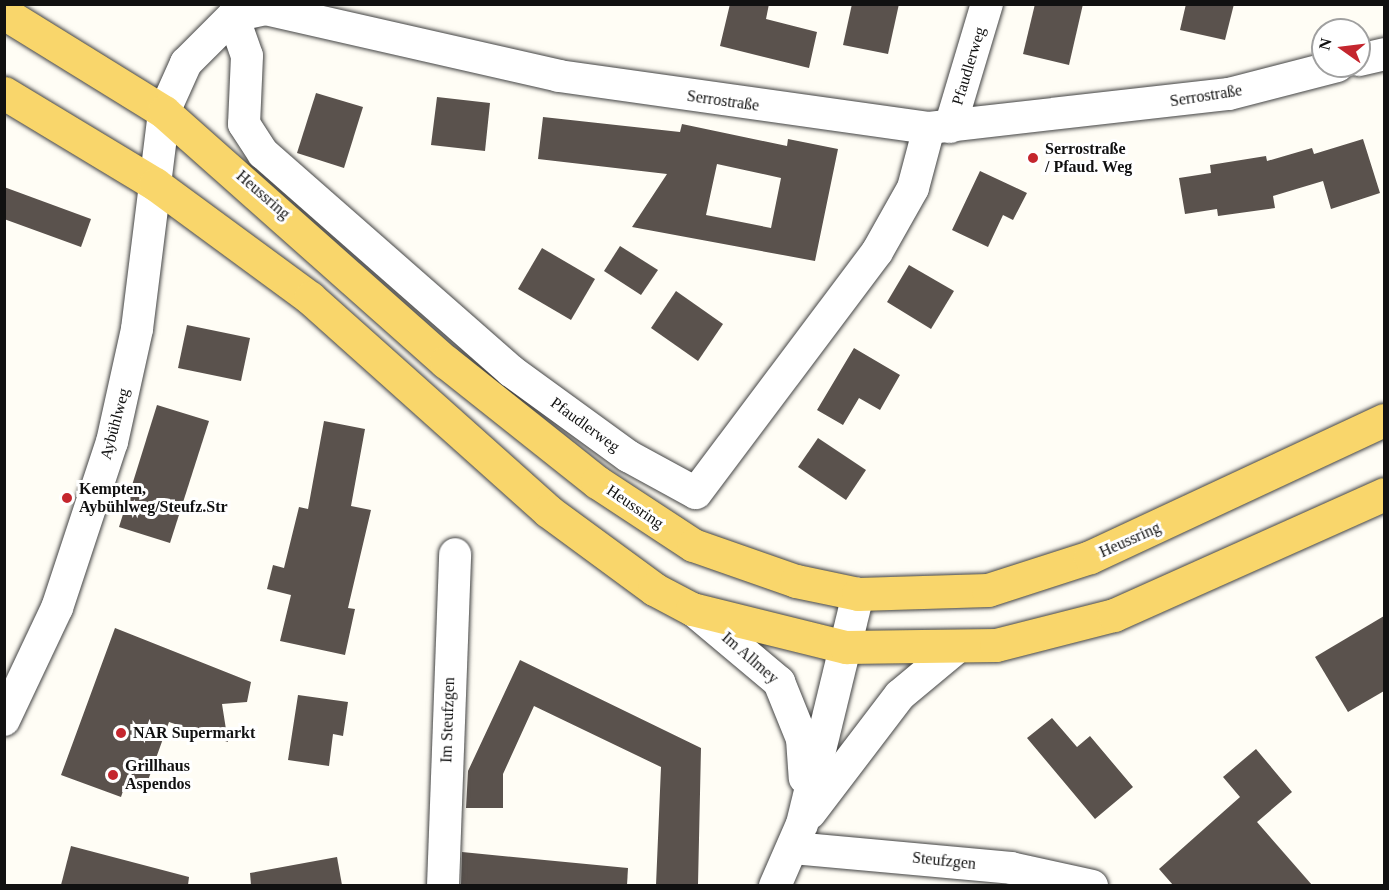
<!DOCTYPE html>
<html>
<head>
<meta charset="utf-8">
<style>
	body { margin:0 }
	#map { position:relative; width:1389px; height:890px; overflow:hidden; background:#fffdf5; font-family:"Times New Roman",serif }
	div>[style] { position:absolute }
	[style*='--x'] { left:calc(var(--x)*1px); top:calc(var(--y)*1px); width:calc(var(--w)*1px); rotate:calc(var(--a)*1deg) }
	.building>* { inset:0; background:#5a524d }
	.roads { filter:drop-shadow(0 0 2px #444) drop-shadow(0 0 2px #444) }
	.minor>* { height:32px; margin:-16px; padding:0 16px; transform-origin:16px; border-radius:16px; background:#fff }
	.major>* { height:33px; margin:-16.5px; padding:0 16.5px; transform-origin:16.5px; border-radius:16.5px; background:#f9d66b }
	.dots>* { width:16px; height:16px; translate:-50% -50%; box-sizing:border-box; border:3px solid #fff; border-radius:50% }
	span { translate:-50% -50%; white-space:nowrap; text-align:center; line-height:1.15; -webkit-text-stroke:6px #fff; paint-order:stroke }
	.street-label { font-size:16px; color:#111 }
	.poi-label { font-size:16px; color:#111; font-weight:700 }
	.left { translate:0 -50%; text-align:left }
	.frame { position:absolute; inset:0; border:6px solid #111; pointer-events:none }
	.north { position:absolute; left:1311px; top:18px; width:60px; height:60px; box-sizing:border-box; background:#fff; border:2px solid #a0a0a0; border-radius:50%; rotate:284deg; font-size:16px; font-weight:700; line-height:24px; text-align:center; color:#111 }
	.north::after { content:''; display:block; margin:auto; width:21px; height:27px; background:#c4262e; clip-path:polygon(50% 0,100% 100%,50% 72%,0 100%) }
</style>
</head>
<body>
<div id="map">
	<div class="building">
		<i style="clip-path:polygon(730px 4px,769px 4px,766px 19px,817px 32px,809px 68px,720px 46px)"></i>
		<i style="clip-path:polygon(852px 4px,899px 4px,888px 54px,843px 45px)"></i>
		<i style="clip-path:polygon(1035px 4px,1083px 4px,1069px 65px,1023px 54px)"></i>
		<i style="clip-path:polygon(1186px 4px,1234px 4px,1225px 40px,1180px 30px)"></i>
		<i style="clip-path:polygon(316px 93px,363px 107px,344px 168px,297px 153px)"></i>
		<i style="clip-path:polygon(437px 97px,490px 103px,485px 151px,431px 145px)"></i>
		<i style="clip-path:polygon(evenodd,543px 117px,680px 132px,682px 124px,787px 146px,788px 139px,838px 149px,815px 261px,632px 227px,667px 174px,538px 159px,543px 117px,717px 164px,781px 178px,771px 228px,706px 215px,717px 164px)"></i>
		<i style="clip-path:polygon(1363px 139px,1380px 193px,1331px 209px,1323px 181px,1273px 196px,1275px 208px,1218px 216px,1217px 209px,1185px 214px,1179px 178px,1211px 173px,1210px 165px,1266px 156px,1267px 161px,1312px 148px,1314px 154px)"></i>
		<i style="clip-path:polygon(980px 171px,1027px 193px,1013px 220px,1003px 215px,988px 247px,952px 230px)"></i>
		<i style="clip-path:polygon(4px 187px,91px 219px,81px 247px,4px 219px)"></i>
		<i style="clip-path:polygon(620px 246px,658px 270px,641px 295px,604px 271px)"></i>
		<i style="clip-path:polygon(542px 248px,595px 279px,571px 320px,518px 289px)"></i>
		<i style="clip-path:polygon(909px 265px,954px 291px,931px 329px,887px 302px)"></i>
		<i style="clip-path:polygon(676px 291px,723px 324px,698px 361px,651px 328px)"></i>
		<i style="clip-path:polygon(187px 325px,250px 338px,241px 381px,178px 368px)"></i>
		<i style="clip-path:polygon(854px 348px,900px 375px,880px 410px,859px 398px,843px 425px,817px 410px)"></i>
		<i style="clip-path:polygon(157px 405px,209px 421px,170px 543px,119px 527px)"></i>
		<i style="clip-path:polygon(324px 421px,365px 429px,351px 506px,371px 510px,348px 608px,355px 609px,345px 655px,280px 641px,291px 595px,267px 589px,273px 565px,284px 568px,299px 507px,308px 509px)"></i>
		<i style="clip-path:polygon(818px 438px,866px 470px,846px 500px,798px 467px)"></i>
		<i style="clip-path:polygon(1384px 616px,1384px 691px,1348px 712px,1315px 657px)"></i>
		<i style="clip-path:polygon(115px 628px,251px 682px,247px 702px,222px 704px,228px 742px,169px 722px,146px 786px,127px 779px,121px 797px,61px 775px)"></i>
		<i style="clip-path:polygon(520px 660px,701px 748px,698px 885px,656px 885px,661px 767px,534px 706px,503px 774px,503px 808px,466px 808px,468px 771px)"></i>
		<i style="clip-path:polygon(298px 695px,348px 702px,343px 736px,333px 734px,329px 766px,288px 760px)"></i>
		<i style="clip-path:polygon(1052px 718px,1077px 747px,1090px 736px,1133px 787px,1095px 819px,1027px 738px)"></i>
		<i style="clip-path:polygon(1256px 749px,1292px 792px,1257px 822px,1312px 885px,1173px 885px,1159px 869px,1240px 797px,1223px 777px)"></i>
		<i style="clip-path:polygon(71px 846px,189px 877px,188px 885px,61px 885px)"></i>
		<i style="clip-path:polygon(462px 852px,628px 868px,627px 885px,461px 885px)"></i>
		<i style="clip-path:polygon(337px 857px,342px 885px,251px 885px,250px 873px)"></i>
	</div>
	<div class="roads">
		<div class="minor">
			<i style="--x:233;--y:16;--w:42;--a:70.7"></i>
			<i style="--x:247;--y:56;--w:68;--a:92.5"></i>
			<i style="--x:244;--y:124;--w:35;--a:57"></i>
			<i style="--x:263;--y:153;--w:330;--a:41.3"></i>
			<i style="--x:511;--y:371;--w:145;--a:36"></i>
			<i style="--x:628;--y:456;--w:77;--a:28.6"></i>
			<i style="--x:696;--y:493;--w:301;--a:-53.1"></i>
			<i style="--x:877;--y:252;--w:73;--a:-60.6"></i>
			<i style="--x:913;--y:188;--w:62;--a:-75.1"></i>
			<i style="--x:1359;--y:60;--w:26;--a:-13"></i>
			<i style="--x:950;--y:127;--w:128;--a:-73.3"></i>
			<i style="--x:692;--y:609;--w:114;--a:40"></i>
			<i style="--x:779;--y:682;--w:61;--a:68"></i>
			<i style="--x:802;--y:739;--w:39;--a:86"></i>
			<i style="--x:4;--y:720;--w:124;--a:-64.7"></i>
			<i style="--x:57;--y:608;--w:175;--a:-71.7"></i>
			<i style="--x:112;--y:442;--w:116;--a:-77.5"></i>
			<i style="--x:137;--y:329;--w:219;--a:-82.9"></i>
			<i style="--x:164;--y:112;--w:54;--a:-65.8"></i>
			<i style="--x:186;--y:63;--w:66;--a:-45"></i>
			<i style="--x:233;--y:16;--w:33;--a:-12"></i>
			<i style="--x:265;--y:9;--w:302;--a:12.8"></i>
			<i style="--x:559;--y:76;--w:374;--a:8"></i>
			<i style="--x:929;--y:128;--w:302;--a:-6.5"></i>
			<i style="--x:1229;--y:94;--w:112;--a:-14.5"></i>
			<i style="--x:810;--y:813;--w:148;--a:-52.7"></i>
			<i style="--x:900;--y:695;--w:70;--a:-39.8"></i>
			<i style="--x:793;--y:848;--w:219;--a:5.2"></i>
			<i style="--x:1011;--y:868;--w:83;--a:12.5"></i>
			<i style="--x:443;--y:886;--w:332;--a:-87.9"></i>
			<i style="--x:775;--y:886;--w:68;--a:-66.5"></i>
			<i style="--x:802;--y:824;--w:237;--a:-76.3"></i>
		</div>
		<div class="major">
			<i style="--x:4;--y:13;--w:188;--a:31.7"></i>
			<i style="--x:164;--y:112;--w:377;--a:41.6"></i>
			<i style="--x:446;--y:362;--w:193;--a:38.5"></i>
			<i style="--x:597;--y:482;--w:115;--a:33.3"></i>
			<i style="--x:693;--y:545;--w:109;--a:19.3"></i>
			<i style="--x:796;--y:581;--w:63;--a:11.8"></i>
			<i style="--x:858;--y:594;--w:130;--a:-1.8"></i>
			<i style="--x:988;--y:590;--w:107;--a:-17.9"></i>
			<i style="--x:1090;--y:557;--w:324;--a:-25"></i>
			<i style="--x:4;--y:93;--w:176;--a:31.1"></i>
			<i style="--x:155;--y:184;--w:192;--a:36.3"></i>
			<i style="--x:310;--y:298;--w:319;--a:41.8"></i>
			<i style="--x:548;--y:511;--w:132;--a:36.3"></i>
			<i style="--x:654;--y:589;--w:43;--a:27.8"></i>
			<i style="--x:692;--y:609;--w:159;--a:13.9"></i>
			<i style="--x:846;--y:647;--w:150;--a:-0.8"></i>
			<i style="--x:996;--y:645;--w:122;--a:-14.3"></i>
			<i style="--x:1114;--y:615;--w:296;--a:-24.1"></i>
		</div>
	</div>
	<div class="dots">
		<i style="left:1033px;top:158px;background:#c4262e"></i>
		<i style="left:67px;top:498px;background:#c4262e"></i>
		<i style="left:121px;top:733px;background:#c4262e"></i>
		<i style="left:113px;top:775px;background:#c4262e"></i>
	</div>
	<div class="street-label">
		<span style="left:969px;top:66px;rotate:-73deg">Pfaudlerweg</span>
		<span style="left:1206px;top:96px;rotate:-9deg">Serrostraße</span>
		<span style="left:723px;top:101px;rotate:8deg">Serrostraße</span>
		<span style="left:263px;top:195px;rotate:41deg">Heussring</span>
		<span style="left:115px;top:424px;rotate:-75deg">Aybühlweg</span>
		<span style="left:585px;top:425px;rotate:36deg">Pfaudlerweg</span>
		<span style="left:635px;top:507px;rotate:34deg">Heussring</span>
		<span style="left:1130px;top:540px;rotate:-24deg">Heussring</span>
		<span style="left:750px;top:658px;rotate:41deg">Im Allmey</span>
		<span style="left:448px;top:720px;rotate:-88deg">Im Steufzgen</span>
		<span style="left:944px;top:861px;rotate:6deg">Steufzgen</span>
	</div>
	<div class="poi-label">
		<span class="left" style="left:1045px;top:158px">Serrostraße<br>/ Pfaud. Weg</span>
		<span class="left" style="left:79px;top:498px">Kempten,<br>Aybühlweg/Steufz.Str</span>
		<span class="left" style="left:133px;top:733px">NAR Supermarkt</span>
		<span class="left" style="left:125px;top:775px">Grillhaus<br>Aspendos</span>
	</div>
	<div class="frame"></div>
	<div class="north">N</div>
</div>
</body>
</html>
